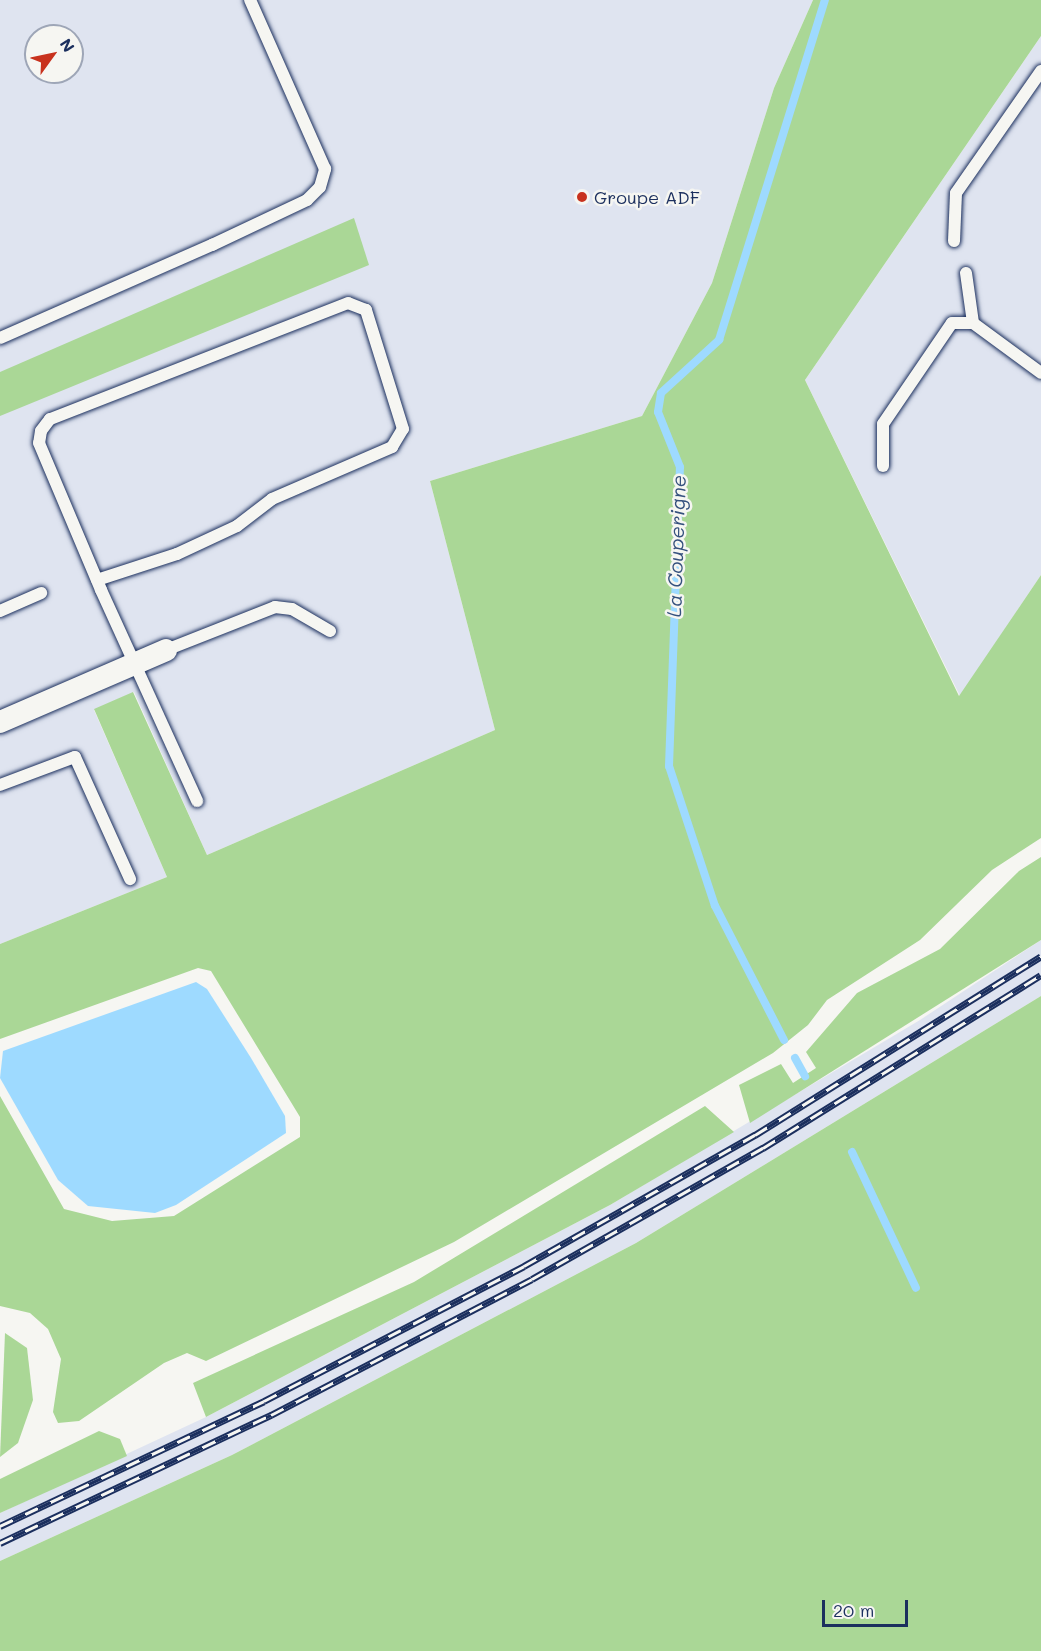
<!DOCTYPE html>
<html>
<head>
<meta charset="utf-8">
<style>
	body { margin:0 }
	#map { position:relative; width:1041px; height:1651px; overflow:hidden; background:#f6f6f2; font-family:Mali,sans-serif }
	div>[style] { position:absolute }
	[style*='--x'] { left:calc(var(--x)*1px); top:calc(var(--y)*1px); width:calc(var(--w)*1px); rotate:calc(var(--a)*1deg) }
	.built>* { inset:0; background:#dfe4f0 }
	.green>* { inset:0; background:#aad796 }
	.water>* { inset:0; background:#9edaff }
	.stream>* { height:8px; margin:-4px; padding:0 4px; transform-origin:4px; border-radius:4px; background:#9edaff }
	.roads { filter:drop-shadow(0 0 2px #1b2f5e) drop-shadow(0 0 2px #1b2f5e) }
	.service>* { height:12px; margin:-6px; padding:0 6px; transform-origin:6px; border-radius:6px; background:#f6f6f2 }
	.minor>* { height:22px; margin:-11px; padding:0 11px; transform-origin:11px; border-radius:11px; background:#f6f6f2 }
	.rail>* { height:7px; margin-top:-3.5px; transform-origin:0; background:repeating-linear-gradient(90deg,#f6f6f2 0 14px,#1b2f5e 0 28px); box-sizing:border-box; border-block:2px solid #1b2f5e }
	.dots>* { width:16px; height:16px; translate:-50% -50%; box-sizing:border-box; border:3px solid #f6f6f2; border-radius:50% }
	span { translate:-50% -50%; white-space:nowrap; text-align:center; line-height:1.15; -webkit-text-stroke:5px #f6f6f2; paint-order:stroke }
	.poi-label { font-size:18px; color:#1b2f5e }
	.left { translate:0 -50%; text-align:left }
	.water-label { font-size:20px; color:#35517e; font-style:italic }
	.north { position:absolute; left:24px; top:24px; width:60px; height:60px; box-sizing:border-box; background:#f6f6f2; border:2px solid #9ea6b7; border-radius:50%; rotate:57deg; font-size:16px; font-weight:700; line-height:24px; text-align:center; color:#1b2f5e }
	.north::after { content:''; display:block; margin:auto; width:21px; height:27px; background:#c8321e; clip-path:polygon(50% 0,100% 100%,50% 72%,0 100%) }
	.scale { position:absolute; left:822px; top:1600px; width:86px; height:27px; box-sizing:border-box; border:3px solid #1b2f5e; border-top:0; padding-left:8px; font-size:18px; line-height:21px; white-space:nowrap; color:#1b2f5e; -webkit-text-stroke:4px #f6f6f2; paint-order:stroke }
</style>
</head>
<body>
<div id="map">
	<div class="built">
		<i style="clip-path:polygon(evenodd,0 0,813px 0,774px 88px,712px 283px,642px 416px,430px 481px,495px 730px,207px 855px,134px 692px,94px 710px,167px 877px,0 944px,0 0,36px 36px,72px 36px,72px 72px,36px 72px,36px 36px)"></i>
		<i style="clip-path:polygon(1041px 36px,1041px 575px,960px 696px,805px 380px)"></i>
		<i style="clip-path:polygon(1041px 940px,1041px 996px,636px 1243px,232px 1455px,0 1561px,0 1513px,206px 1417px,610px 1205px,920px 1020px)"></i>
	</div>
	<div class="green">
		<i style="clip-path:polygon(813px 0,1041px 0,1041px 36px,805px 380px,959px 696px,1041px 575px,1041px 838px,992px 870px,920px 940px,827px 1000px,808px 1025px,773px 1053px,454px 1242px,206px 1361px,187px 1353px,164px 1363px,79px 1421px,58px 1423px,53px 1412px,61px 1359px,48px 1329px,30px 1313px,0 1306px,0 1096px,64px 1209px,112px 1221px,174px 1216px,300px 1137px,300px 1117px,211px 971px,198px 968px,0 1039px,0 944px,167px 877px,94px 709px,133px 692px,207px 855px,495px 730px,430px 481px,642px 416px,712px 283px,774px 88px)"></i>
		<i style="clip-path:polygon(354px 218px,369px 265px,0 416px,0 372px)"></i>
		<i style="clip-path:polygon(1041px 857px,1041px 940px,750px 1123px,739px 1085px,781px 1064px,793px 1083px,816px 1068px,806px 1052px,857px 993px,940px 949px,1019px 871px)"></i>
		<i style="clip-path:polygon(1041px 996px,1041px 1651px,0 1651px,0 1561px,232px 1455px,636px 1243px)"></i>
		<i style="clip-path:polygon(705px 1106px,734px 1132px,610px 1205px,206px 1417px,193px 1383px,414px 1282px)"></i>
		<i style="clip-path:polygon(5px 1333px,27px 1348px,33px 1400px,18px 1443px,0 1457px)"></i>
		<i style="clip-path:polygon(99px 1431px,120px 1439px,127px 1456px,0 1513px,0 1479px)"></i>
	</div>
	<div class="water">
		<i style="clip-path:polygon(196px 982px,207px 989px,251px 1058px,285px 1116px,286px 1133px,176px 1205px,155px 1213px,88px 1206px,58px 1180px,0 1078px,3px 1051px)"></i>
	</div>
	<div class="stream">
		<i style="--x:784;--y:1040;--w:151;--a:-117.2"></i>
		<i style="--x:715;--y:906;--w:147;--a:-108.2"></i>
		<i style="--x:669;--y:766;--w:299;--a:-87.9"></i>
		<i style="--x:680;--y:467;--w:59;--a:-111.8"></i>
		<i style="--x:658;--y:412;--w:19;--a:-81"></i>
		<i style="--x:661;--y:393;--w:79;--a:-42.4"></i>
		<i style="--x:719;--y:340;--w:356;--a:-72.7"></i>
		<i style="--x:795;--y:1058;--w:21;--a:61"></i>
		<i style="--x:852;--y:1152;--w:150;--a:64.8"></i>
	</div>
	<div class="roads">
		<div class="service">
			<i style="--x:954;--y:241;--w:48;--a:-87.6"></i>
			<i style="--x:956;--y:193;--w:149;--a:-55.1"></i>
			<i style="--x:966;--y:273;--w:50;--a:82"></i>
			<i style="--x:0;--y:338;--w:232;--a:-23.7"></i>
			<i style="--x:212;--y:245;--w:105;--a:-25.3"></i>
			<i style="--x:307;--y:200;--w:18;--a:-45"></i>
			<i style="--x:320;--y:187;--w:19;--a:-74"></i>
			<i style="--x:325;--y:169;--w:185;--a:-113.9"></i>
			<i style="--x:883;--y:466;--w:42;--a:-90"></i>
			<i style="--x:883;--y:424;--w:122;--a:-55.7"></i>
			<i style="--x:952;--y:323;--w:21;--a:0"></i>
			<i style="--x:973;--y:323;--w:84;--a:36.3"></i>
			<i style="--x:97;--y:580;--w:84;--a:-18"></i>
			<i style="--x:177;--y:554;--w:66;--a:-25"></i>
			<i style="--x:237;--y:526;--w:44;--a:-37.6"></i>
			<i style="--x:272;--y:499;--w:131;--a:-23.4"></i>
			<i style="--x:392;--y:447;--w:21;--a:-59"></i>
			<i style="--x:403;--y:429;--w:125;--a:-107.3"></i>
			<i style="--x:366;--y:310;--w:19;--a:-159"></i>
			<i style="--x:348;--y:303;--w:320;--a:158.7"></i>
			<i style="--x:50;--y:419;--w:15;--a:127"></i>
			<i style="--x:41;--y:431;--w:12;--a:99"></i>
			<i style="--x:39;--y:443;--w:160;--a:67.1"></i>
			<i style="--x:101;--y:590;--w:232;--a:65.5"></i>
			<i style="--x:0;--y:611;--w:45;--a:-23.7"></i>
			<i style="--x:166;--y:650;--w:117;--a:-21.5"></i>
			<i style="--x:275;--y:607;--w:17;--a:7"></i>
			<i style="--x:292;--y:609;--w:44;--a:30.1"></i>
			<i style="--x:0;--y:785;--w:80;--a:-20.5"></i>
			<i style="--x:75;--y:757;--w:134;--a:65.7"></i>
		</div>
		<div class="minor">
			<i style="--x:0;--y:722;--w:181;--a:-23.4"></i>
		</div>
	</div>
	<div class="rail">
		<i style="--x:0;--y:1526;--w:292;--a:-25.3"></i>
		<i style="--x:264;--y:1401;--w:293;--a:-27.4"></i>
		<i style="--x:524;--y:1266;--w:266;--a:-29.6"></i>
		<i style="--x:755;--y:1135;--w:337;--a:-32"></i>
		<i style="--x:0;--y:1543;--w:300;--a:-25.3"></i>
		<i style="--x:271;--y:1415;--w:294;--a:-27.5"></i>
		<i style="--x:532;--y:1279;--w:266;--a:-29.6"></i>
		<i style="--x:763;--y:1148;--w:327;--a:-31.9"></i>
	</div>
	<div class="dots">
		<i style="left:582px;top:197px;background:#c8321e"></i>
	</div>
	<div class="poi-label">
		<span class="left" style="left:594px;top:197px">Groupe ADF</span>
	</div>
	<div class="water-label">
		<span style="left:676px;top:546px;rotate:-88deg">La Couperigne</span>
	</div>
	<div class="north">N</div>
	<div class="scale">20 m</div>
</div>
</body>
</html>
